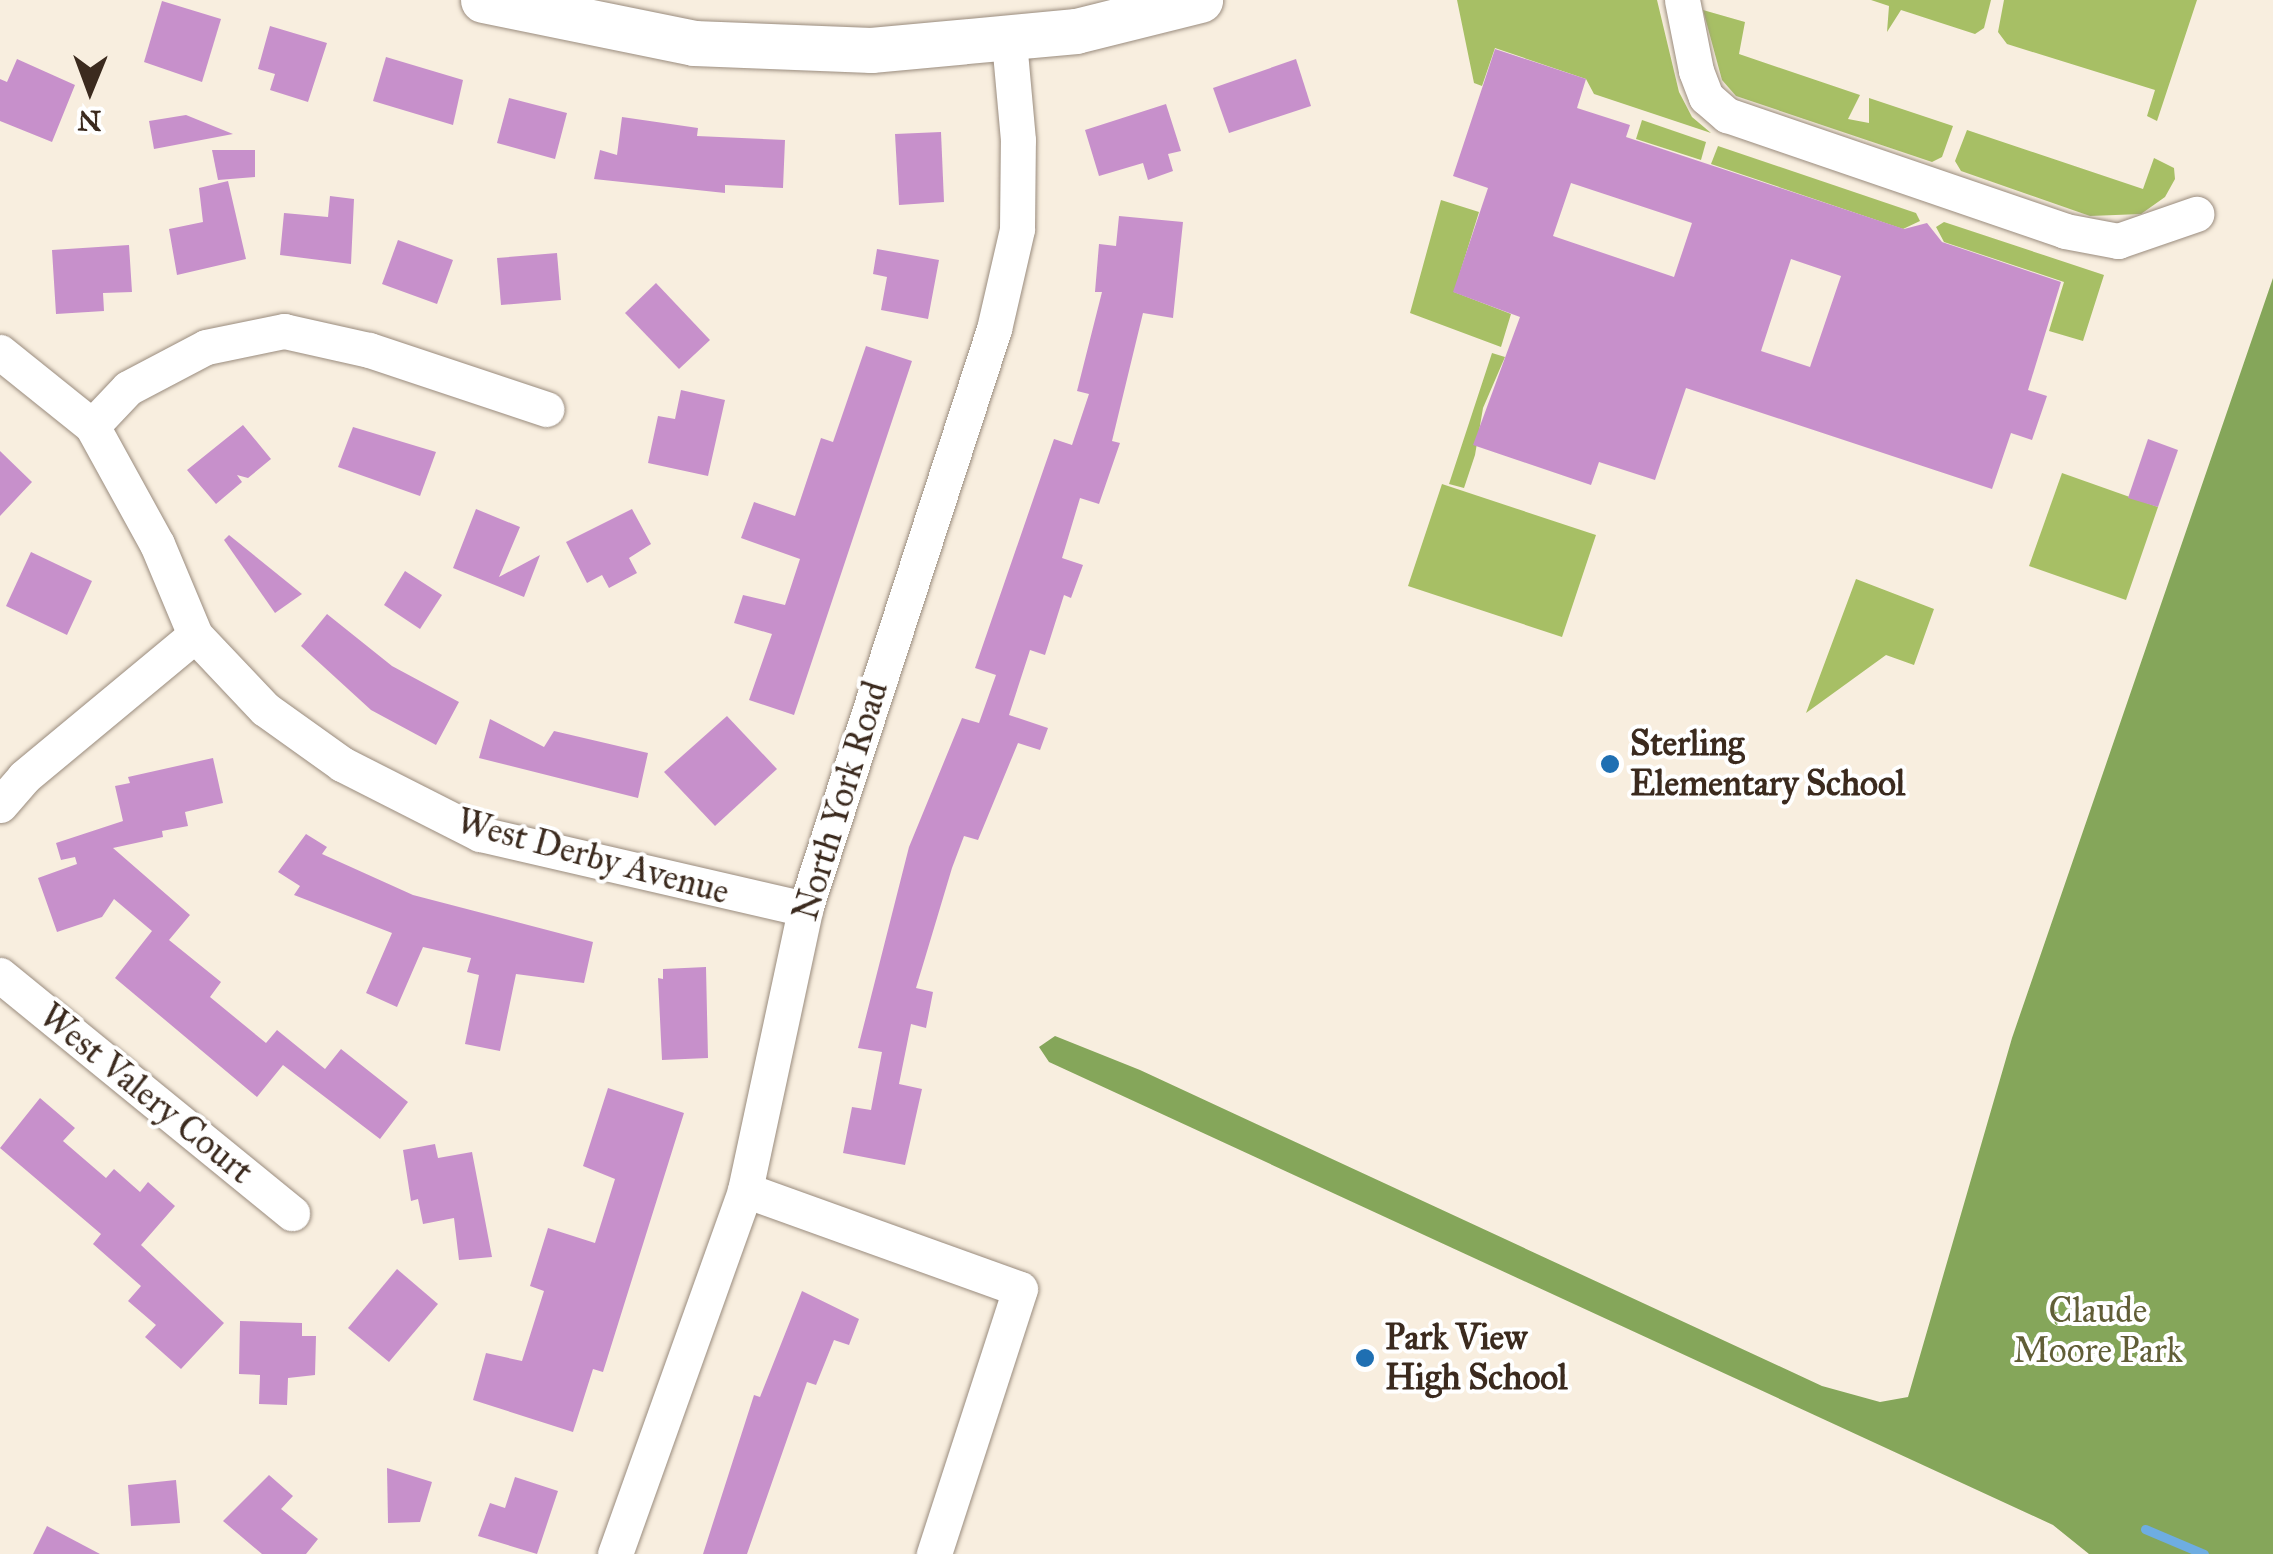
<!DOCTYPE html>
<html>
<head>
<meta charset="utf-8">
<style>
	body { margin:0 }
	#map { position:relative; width:2273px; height:1554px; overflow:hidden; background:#f8eedf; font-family:"IM FELL Great Primer",serif }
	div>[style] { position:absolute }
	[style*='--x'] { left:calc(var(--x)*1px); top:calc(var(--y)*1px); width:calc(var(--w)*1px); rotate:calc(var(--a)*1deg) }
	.green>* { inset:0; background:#a7bf65 }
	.forest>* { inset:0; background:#85a65a }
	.stream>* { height:9px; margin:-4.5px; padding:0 4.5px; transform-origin:4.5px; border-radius:4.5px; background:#6eade1 }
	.building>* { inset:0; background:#c790cb }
	.roads { filter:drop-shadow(0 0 2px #9a8c7e) drop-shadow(0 0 2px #9a8c7e) }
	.minor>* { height:35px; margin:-17.5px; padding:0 17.5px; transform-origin:17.5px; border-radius:17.5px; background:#fff }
	.major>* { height:45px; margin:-22.5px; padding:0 22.5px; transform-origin:22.5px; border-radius:22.5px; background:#fff }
	.dots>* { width:28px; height:28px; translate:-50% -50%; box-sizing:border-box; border:5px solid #fff; border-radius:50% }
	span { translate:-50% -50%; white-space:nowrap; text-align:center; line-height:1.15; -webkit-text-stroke:8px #fff; paint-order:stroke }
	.poi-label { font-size:35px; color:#3b2a1e; font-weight:700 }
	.left { translate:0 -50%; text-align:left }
	.street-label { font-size:35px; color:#3b2a1e }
	.park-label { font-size:35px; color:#615e37 }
	.north { position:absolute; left:40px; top:40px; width:100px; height:100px; -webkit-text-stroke:8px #fff; paint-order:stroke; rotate:181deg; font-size:28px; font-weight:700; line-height:40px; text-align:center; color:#3b2a1e }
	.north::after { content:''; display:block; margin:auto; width:35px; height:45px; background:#3b2a1e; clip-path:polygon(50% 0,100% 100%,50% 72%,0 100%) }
</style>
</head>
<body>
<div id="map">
	<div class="green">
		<i style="clip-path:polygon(1457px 0,1657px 0,1679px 92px,1692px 117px,1711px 133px,1594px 94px,1586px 79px,1495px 48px,1482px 86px,1474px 83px)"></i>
		<i style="clip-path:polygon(1871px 0,1991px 0,1984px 28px,1975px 34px,1901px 10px,1887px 32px,1889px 6px)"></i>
		<i style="clip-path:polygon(2004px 0,2197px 0,2157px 121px,2147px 116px,2155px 90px,2007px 44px,1998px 32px)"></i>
		<i style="clip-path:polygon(1703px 10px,1745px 22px,1739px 54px,1860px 95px,1848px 119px,1869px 123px,1869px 98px,1953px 126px,1942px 157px,1932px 162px,1736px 96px,1722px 80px)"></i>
		<i style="clip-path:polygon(1642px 120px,1706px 142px,1701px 160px,1636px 139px)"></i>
		<i style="clip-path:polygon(1967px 130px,2143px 189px,2154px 158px,2174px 168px,2175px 179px,2165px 197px,2141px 214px,2090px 216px,1961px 171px,1955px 161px)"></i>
		<i style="clip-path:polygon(1718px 146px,1916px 213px,1920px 221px,1903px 229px,1711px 164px)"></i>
		<i style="clip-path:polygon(1441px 200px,1479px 212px,1454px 292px,1511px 314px,1501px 347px,1410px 313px)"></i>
		<i style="clip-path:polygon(1944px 222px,2104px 275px,2083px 341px,2049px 331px,2064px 282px,1944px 242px,1936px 227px)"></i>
		<i style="clip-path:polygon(1492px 353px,1505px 357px,1483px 408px,1475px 455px,1464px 488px,1449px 484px)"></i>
		<i style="clip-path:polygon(2062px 473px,2158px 507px,2126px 600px,2029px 566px)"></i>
		<i style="clip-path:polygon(1442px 484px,1596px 535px,1562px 637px,1408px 586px)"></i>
		<i style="clip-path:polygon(1856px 579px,1934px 609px,1914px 665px,1886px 655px,1806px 713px)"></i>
	</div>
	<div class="forest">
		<i style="clip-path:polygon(2273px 278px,2273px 1554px,2089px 1554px,2053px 1525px,1049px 1062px,1039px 1047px,1055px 1036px,1140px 1070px,1822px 1386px,1880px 1402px,1908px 1397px,2012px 1038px)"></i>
	</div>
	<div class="stream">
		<i style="--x:2145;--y:1529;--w:64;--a:23"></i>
	</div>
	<div class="building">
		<i style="clip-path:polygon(162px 1px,221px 19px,202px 82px,144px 62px)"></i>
		<i style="clip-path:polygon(270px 26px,327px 43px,308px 102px,270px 90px,275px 74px,258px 69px)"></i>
		<i style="clip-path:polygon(evenodd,1495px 49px,1586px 79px,1577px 108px,1630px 125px,1626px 137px,1904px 229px,1927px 223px,1942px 242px,2061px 282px,2028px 390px,2047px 396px,2032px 440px,2011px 433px,1992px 489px,1686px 388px,1655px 480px,1599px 462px,1591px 485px,1473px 445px,1520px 317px,1453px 292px,1488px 188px,1453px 176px,1495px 49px,1571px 183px,1692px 223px,1674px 277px,1553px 236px,1571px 183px,1495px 49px,1791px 259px,1841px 276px,1810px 367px,1761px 351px,1791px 259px)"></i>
		<i style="clip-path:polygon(386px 57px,463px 80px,453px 125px,373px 101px)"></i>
		<i style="clip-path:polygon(17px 59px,75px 85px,52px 142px,0 121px,0 79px,7px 82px)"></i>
		<i style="clip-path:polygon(1296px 59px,1311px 106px,1229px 133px,1213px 88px)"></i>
		<i style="clip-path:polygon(509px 98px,567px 113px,555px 159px,497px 143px)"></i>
		<i style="clip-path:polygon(1166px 104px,1181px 151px,1168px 154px,1173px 171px,1148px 180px,1143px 163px,1099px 176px,1085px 130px)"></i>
		<i style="clip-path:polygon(186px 115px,233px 134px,154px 149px,149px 121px)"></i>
		<i style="clip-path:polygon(622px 117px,698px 128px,697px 136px,785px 140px,783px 188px,725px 185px,725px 193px,594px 179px,600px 150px,617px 155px)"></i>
		<i style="clip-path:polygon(941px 132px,944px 202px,899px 205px,895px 134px)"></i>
		<i style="clip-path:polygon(212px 150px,255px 150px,255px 177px,218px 180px)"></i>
		<i style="clip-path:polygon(228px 181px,246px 259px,177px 275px,169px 229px,203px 222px,199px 188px)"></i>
		<i style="clip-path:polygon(330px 196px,354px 199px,351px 264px,280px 255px,284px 213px,328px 217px)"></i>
		<i style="clip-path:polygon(1119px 216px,1183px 222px,1173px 318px,1143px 313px,1112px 441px,1120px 443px,1099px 504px,1080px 498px,1062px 558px,1083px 565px,1071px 598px,1064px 595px,1045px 655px,1030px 650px,1009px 715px,1048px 728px,1040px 750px,1018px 743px,978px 840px,964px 836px,952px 868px,916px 988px,933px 992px,926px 1028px,911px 1024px,899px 1084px,922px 1089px,905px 1165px,843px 1153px,852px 1107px,871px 1110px,882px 1052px,858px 1048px,909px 847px,962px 718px,979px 723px,996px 675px,975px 668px,1054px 439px,1072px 445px,1089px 394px,1077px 391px,1102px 292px,1095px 292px,1099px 244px,1116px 246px)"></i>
		<i style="clip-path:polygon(398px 240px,453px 260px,437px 304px,382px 284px)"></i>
		<i style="clip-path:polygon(129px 245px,132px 292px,103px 293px,104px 311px,56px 314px,52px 250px)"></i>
		<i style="clip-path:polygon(877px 249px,939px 260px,928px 319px,881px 310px,887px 277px,873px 274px)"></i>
		<i style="clip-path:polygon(557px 253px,561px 300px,501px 305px,497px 258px)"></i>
		<i style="clip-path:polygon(656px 283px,710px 340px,679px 369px,625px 313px)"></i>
		<i style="clip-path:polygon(866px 346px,912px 361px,794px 715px,749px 700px,772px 634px,734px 623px,743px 595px,785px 605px,800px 559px,741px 538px,754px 502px,795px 516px,821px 438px,833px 442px)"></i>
		<i style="clip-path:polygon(681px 390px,725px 400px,708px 476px,648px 463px,658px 416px,675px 419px)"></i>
		<i style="clip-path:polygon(243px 425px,271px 459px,248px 478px,237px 475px,242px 482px,216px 504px,187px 470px)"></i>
		<i style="clip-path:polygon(353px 427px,436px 452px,420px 496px,338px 467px)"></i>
		<i style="clip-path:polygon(2148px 439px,2178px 450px,2158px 507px,2128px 498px)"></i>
		<i style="clip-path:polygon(0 451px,32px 482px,0 516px)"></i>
		<i style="clip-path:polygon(476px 509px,520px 527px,499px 577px,540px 555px,524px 597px,453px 568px)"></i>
		<i style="clip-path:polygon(632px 509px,651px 544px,629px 558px,637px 573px,609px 588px,602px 575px,587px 583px,566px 542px)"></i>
		<i style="clip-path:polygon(229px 535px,302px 594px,275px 613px,224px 540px)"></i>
		<i style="clip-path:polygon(31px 552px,92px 581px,67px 635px,6px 606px)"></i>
		<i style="clip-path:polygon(405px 571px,442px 595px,420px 629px,384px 605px)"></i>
		<i style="clip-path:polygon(327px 614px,392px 666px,459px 702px,436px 745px,371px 710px,301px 646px)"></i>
		<i style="clip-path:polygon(727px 716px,777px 769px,715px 826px,664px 772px)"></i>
		<i style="clip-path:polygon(490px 719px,544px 747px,554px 731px,648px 753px,638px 798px,479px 758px)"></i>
		<i style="clip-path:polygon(213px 758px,223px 803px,185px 812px,188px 826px,162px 831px,163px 837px,113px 848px,190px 915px,169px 940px,221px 982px,210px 997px,266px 1043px,277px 1030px,325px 1069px,341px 1049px,408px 1102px,380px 1139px,283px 1065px,257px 1097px,115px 978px,152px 931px,114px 899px,102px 917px,57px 932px,38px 878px,77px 864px,75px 857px,61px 860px,56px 843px,123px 821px,115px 786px,130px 783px,128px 777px)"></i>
		<i style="clip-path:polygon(306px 834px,327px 847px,322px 854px,413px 895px,593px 942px,584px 983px,516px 974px,500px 1051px,465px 1044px,479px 975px,467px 972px,471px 958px,423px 947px,397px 1007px,366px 993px,392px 933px,294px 895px,300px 886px,278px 872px)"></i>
		<i style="clip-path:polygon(706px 967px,708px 1058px,662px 1060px,658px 978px,663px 979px,663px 969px)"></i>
		<i style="clip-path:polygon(608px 1088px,684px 1113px,603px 1372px,593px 1369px,573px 1432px,473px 1400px,486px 1353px,522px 1361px,544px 1291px,530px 1286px,548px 1228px,595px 1243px,615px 1179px,583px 1166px)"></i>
		<i style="clip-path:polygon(40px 1098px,75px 1128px,63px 1141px,106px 1178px,114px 1169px,140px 1192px,148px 1182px,175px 1206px,141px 1245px,224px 1323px,181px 1369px,145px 1337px,156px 1325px,128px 1301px,141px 1286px,93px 1244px,101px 1234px,0 1148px)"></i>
		<i style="clip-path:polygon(435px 1144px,438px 1158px,472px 1152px,492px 1257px,459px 1260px,454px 1218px,423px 1224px,418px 1199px,411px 1201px,403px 1150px)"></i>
		<i style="clip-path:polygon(397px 1269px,438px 1304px,389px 1362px,348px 1328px)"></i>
		<i style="clip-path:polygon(802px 1291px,859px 1319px,849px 1345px,834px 1340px,816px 1385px,807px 1382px,747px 1554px,703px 1554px,754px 1395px,760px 1397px)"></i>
		<i style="clip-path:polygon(240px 1321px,302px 1323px,302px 1336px,316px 1336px,315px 1375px,288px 1378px,287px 1405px,259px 1404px,260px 1375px,239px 1374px)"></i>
		<i style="clip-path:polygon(387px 1468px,432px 1482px,420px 1522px,388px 1523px)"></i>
		<i style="clip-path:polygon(269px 1475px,293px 1496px,281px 1509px,318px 1539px,306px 1554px,262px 1554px,223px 1521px)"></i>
		<i style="clip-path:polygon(515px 1477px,558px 1491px,537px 1554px,478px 1536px,490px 1503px,505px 1508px)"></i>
		<i style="clip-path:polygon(176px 1480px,180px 1523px,131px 1526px,128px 1485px)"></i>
		<i style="clip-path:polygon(47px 1526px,100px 1554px,33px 1554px)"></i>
	</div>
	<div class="roads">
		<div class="minor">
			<i style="--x:1682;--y:0;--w:72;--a:78.8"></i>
			<i style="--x:1696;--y:71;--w:28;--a:69"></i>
			<i style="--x:1706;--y:97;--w:28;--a:41"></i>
			<i style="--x:1727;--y:115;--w:357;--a:18.9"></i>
			<i style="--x:2065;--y:231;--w:54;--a:10.7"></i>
			<i style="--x:2118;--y:241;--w:83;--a:-19.1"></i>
			<i style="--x:0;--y:352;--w:118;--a:38.8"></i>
			<i style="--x:92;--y:426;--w:135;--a:61.2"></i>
			<i style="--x:157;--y:544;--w:99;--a:67.3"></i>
			<i style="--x:195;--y:635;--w:102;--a:46.6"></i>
			<i style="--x:265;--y:709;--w:95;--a:35.5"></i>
			<i style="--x:342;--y:764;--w:155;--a:26.9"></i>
			<i style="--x:480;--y:834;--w:334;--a:13"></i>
			<i style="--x:92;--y:426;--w:52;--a:-46.5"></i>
			<i style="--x:128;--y:388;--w:88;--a:-27.7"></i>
			<i style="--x:206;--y:347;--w:80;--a:-11.6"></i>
			<i style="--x:284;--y:331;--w:87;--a:12.6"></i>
			<i style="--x:369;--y:350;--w:187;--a:18.4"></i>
			<i style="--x:0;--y:805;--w:37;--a:-49"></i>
			<i style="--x:24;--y:777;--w:222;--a:-39.7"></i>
			<i style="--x:0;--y:975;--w:377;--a:39.2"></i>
			<i style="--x:745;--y:1190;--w:292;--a:19.8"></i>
			<i style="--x:1020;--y:1289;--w:279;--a:108"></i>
			<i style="--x:615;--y:1554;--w:387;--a:-70.3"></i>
			<i style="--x:745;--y:1190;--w:287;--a:-77.9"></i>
			<i style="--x:805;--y:909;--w:610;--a:-71.95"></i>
			<i style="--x:994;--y:329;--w:103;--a:-77"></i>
			<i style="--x:1017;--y:229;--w:89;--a:-89.4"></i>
			<i style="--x:1018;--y:140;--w:99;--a:-95.2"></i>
		</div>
		<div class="major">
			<i style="--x:483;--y:0;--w:215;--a:11.5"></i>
			<i style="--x:694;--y:43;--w:177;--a:2.3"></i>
			<i style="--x:871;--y:50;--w:206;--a:-5.3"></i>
			<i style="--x:1076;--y:31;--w:128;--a:-14"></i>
		</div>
	</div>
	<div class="dots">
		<i style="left:1610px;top:764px;background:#1f6fb2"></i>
		<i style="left:1365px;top:1358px;background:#1f6fb2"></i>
	</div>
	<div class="poi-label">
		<span class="left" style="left:1630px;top:764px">Sterling<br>Elementary School</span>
		<span class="left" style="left:1385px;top:1358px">Park View<br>High School</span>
	</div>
	<div class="street-label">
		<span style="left:841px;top:801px;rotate:-73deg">North York Road</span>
		<span style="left:593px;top:857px;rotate:15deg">West Derby Avenue</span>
		<span style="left:146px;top:1094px;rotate:39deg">West Valery Court</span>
	</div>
	<div class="park-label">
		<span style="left:2098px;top:1331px">Claude<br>Moore Park</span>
	</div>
	<div class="north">N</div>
</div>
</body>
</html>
